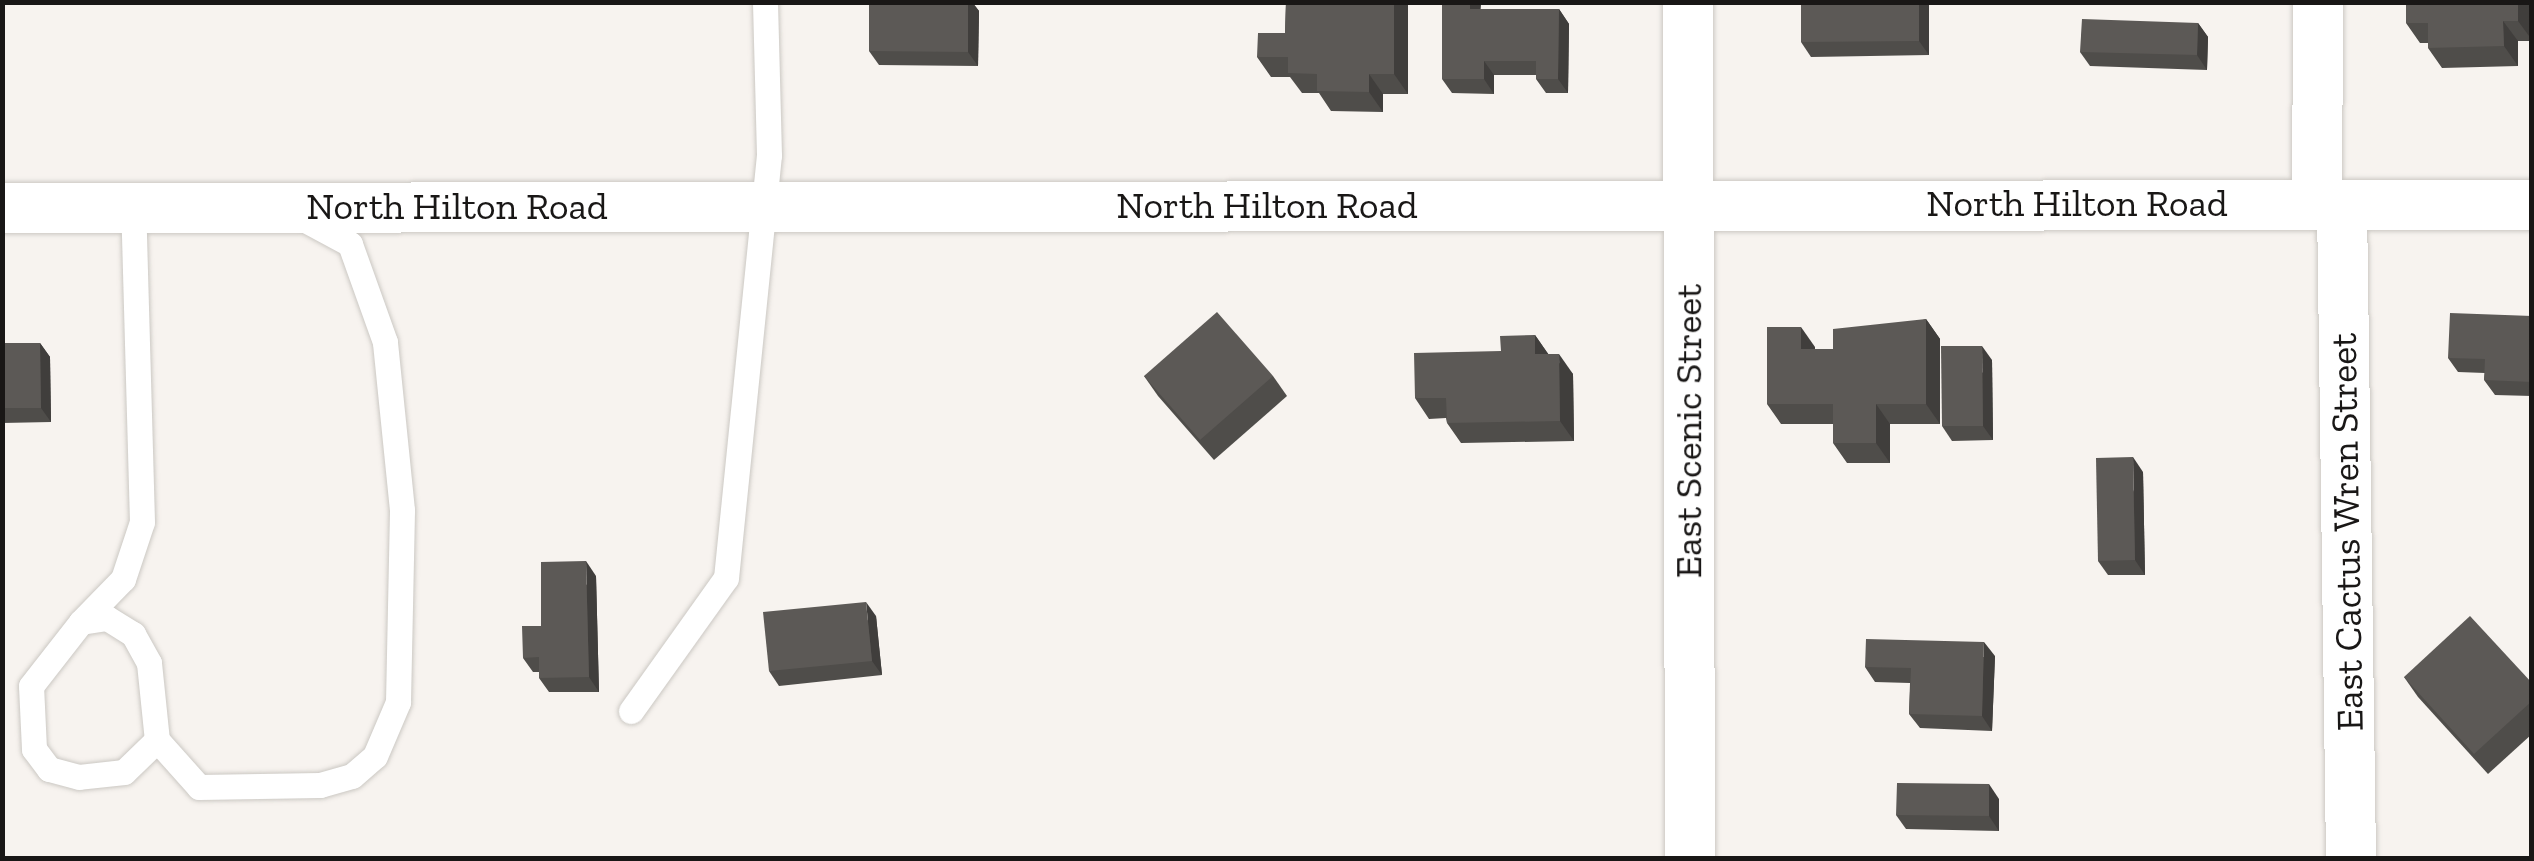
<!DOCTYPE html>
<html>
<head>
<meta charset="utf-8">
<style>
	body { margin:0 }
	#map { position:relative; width:2534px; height:861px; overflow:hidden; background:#f7f3ef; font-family:"Zilla Slab",serif }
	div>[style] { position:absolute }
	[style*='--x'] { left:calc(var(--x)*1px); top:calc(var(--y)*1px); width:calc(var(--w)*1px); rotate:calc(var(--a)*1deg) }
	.roads { filter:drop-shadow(0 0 2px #cbc8c3) drop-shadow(0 0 2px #cbc8c3) }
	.service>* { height:25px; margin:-12.5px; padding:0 12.5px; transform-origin:12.5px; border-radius:12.5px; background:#fff }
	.minor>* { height:50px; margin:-25px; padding:0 25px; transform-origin:25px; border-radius:25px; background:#fff }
	.wall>* { inset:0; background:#4f4d4a }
	.shaded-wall>* { inset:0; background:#403e3c }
	.building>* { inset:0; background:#5c5956 }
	span { translate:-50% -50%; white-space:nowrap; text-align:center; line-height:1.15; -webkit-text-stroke:10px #fff; paint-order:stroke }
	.street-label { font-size:38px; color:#191716 }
	.frame { position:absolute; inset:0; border:5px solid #191716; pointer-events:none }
</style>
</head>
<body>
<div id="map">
	<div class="roads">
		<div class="service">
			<i style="--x:81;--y:622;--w:60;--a:-45.7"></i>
			<i style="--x:123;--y:579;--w:60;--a:-71.6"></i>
			<i style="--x:142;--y:522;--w:314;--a:-91.6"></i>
			<i style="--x:631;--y:711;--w:163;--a:-54.5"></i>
			<i style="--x:726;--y:578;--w:425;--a:-84.2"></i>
			<i style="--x:769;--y:155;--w:153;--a:-91.5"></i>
			<i style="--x:157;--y:740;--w:46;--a:135.9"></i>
			<i style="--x:124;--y:772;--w:45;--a:173.7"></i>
			<i style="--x:79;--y:777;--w:31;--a:-165"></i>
			<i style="--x:49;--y:769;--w:25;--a:-127"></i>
			<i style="--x:34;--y:749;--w:63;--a:-92.7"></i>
			<i style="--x:31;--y:686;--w:81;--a:-52"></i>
			<i style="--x:81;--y:622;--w:26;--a:-9"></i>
			<i style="--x:107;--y:618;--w:31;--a:32"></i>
			<i style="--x:133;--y:634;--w:33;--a:61"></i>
			<i style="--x:149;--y:663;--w:77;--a:84.1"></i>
			<i style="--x:157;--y:740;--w:63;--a:48.2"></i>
			<i style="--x:199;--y:787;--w:121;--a:-0.9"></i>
			<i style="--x:320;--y:785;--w:33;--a:-16"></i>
			<i style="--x:352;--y:776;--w:30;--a:-41"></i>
			<i style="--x:375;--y:756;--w:59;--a:-66.9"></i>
			<i style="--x:398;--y:702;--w:192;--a:-88.8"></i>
			<i style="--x:402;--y:510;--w:169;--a:-95.8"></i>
			<i style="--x:385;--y:342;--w:104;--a:-109.7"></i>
			<i style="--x:350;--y:244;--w:57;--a:-151.6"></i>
		</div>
		<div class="minor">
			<i style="--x:1688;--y:2;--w:856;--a:89.87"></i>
			<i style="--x:2317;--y:204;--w:202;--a:-89.7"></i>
			<i style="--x:2342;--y:205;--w:653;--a:89.21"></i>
			<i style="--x:2;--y:208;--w:2530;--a:-0.07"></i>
		</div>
	</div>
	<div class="wall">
		<i style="clip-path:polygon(869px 2px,972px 2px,979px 11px,978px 66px,879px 65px,869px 51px)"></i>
		<i style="clip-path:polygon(1286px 2px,1408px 2px,1408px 94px,1383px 94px,1383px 112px,1331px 111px,1319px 93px,1302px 93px,1290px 77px,1271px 77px,1257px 57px,1285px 33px)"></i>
		<i style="clip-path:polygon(1442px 2px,1481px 2px,1480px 9px,1559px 9px,1569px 24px,1568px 93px,1546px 93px,1536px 79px,1536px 75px,1494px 75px,1494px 94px,1452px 93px,1442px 79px)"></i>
		<i style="clip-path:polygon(1801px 2px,1929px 2px,1929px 55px,1811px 57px,1801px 42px)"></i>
		<i style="clip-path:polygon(2531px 2px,2532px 41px,2518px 41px,2518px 66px,2442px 68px,2428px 48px,2428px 43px,2420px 43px,2406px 23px)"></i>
		<i style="clip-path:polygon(2198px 23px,2208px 37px,2207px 70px,2090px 66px,2080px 52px)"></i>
		<i style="clip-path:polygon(2532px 316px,2532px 396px,2495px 395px,2484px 380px,2485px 373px,2458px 372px,2448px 358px)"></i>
		<i style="clip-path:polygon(1926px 319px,1940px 339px,1940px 424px,1890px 424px,1890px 463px,1847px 463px,1833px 443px,1833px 424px,1781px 424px,1767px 404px,1815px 347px,1815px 349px,1833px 349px)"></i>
		<i style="clip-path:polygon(1535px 335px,1548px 354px,1573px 374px,1574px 441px,1461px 443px,1447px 423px,1446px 418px,1429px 419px,1415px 398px,1501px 351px)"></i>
		<i style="clip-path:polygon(2px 343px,40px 343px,50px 357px,51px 422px,2px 423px)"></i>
		<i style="clip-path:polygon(1992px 360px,1993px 440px,1952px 441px,1942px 426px)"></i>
		<i style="clip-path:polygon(1144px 376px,1273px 376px,1287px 396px,1214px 460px,1158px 396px)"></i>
		<i style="clip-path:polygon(2143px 472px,2145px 575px,2108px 575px,2098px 561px)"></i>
		<i style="clip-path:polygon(596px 576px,599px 692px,549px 692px,539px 678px,539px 672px,533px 672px,523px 658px,541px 626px)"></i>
		<i style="clip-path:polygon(876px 616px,882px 675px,779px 686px,769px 671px)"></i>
		<i style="clip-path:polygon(1995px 656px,1992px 731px,1920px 728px,1909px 714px,1910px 683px,1875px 682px,1865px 667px)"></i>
		<i style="clip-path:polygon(2404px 677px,2532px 683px,2532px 734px,2488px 774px,2418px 697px)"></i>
		<i style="clip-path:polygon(1999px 799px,1999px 831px,1906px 829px,1896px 815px)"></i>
	</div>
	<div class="shaded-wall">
		<i style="clip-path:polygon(968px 2px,972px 2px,979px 11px,978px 66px,968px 52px)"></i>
		<i style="clip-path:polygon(1394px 2px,1408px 3px,1408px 94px,1394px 74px)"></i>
		<i style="clip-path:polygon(1470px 2px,1481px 2px,1480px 23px,1470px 9px)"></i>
		<i style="clip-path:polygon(1919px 2px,1929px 2px,1929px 55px,1919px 41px)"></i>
		<i style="clip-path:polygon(2518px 2px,2531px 2px,2532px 40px,2518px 21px)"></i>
		<i style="clip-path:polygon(1559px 9px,1569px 24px,1568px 93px,1558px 79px)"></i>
		<i style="clip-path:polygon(2503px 21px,2518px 41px,2518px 66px,2504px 46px)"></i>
		<i style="clip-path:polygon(2198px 23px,2208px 37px,2207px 70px,2197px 55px)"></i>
		<i style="clip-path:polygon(1484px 61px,1494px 75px,1494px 94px,1484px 79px)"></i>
		<i style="clip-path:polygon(1369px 74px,1383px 94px,1383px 112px,1369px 92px)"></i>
		<i style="clip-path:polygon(1926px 319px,1940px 339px,1940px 424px,1926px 404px)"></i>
		<i style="clip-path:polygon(1801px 327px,1815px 347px,1815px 369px,1801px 349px)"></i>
		<i style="clip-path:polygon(1535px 335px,1549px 355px,1535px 354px)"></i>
		<i style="clip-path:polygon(40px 343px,50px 357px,51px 422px,41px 408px)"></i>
		<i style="clip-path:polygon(1982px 346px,1992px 360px,1993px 440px,1983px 426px)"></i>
		<i style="clip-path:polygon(1559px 354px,1573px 374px,1574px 441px,1560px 421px)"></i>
		<i style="clip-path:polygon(1876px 404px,1890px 424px,1890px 463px,1876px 443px)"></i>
		<i style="clip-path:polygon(2133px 457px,2143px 472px,2145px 575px,2135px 560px)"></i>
		<i style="clip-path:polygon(586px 561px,596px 576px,599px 692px,589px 677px)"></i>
		<i style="clip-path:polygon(866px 602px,876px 616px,882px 675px,872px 661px)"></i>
		<i style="clip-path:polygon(1984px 642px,1995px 656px,1992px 731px,1982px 716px)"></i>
		<i style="clip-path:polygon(1989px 784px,1999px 799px,1999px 831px,1989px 816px)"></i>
	</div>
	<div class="building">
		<i style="clip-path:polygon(869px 2px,968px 2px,968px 52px,869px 51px)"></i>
		<i style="clip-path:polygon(1286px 2px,1394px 2px,1394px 74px,1369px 74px,1369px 92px,1317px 91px,1317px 74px,1288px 73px,1288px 57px,1257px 57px,1258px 33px,1285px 33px)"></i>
		<i style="clip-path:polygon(1442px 2px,1470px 2px,1470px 9px,1559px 9px,1558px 79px,1536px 79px,1536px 61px,1484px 61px,1484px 79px,1442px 79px)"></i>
		<i style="clip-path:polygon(1801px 2px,1919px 2px,1919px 41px,1801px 42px)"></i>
		<i style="clip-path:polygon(2406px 2px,2518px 2px,2518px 21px,2503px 21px,2504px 46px,2428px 48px,2428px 23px,2406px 23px)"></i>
		<i style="clip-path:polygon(2082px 19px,2198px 23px,2197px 55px,2080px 52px)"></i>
		<i style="clip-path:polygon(1217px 312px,1273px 376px,1200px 440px,1144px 376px)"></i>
		<i style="clip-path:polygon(2450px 313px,2532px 316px,2532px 382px,2484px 380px,2485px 359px,2448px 358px)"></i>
		<i style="clip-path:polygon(1926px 319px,1926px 404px,1876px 404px,1876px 443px,1833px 443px,1833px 404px,1767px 404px,1767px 327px,1801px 327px,1801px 349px,1833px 349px,1833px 329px)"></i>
		<i style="clip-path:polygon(1535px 335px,1535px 354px,1559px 354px,1560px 421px,1447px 423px,1446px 398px,1415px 398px,1414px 353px,1501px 351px,1500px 336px)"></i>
		<i style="clip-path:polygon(2px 343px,40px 343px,41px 408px,2px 408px)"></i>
		<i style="clip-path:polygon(1941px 346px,1982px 346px,1983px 426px,1942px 426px)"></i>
		<i style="clip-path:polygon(2133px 457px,2135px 560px,2098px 561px,2096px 458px)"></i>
		<i style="clip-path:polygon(586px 561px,589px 677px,539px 678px,539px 657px,523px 658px,522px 626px,541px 626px,541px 562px)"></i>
		<i style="clip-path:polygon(866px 602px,872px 661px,769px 671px,763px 612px)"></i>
		<i style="clip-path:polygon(2470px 616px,2532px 683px,2532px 701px,2474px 754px,2404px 677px)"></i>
		<i style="clip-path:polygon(1866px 639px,1984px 642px,1982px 716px,1909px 714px,1911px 668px,1865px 667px)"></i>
		<i style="clip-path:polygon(1897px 783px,1989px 784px,1989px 816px,1896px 815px)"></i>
	</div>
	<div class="street-label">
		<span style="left:2077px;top:204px">North Hilton Road</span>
		<span style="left:1267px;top:206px">North Hilton Road</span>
		<span style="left:457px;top:207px">North Hilton Road</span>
		<span style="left:1689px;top:431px;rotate:-90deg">East Scenic Street</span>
		<span style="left:2347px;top:532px;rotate:-91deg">East Cactus Wren Street</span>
	</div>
	<div class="frame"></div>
</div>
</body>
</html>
